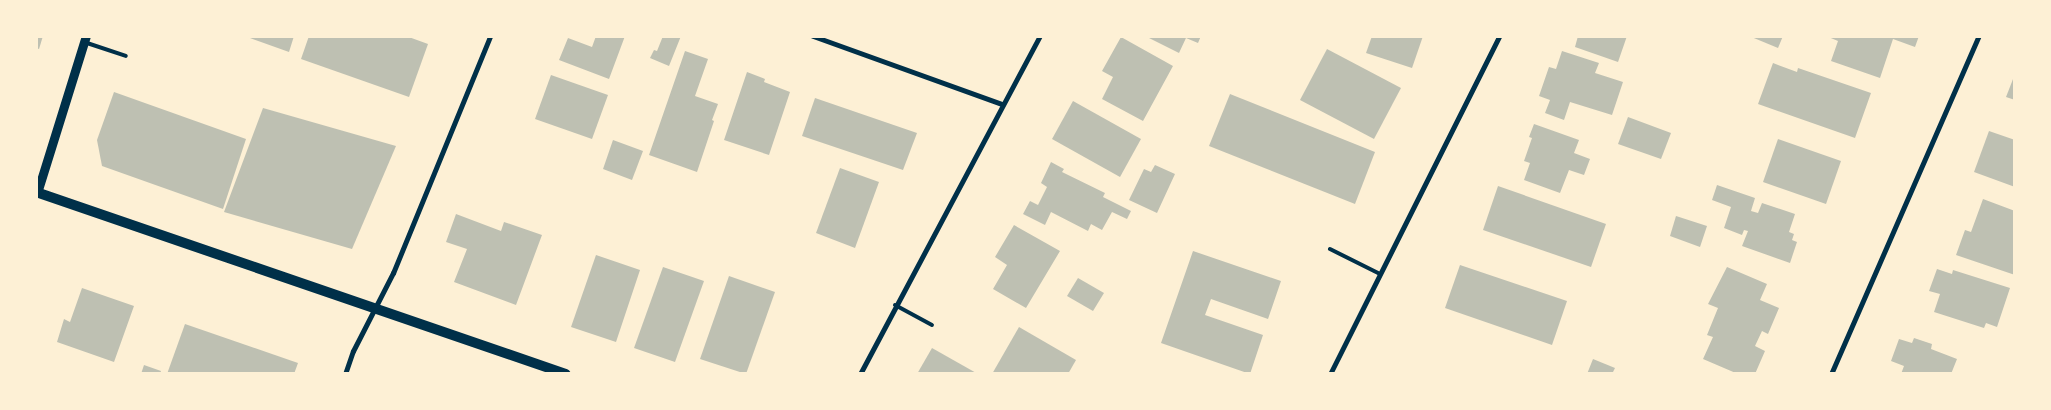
<!DOCTYPE html>
<html>
<head>
<meta charset="utf-8">
<style>
	body { margin:0 }
	#map { position:relative; width:2051px; height:410px; overflow:hidden; background:#fdf0d5; font-family:Figtree,sans-serif }
	div>[style] { position:absolute }
	[style*='--x'] { left:calc(var(--x)*1px); top:calc(var(--y)*1px); width:calc(var(--w)*1px); rotate:calc(var(--a)*1deg) }
	.building>* { inset:0; background:#bec0b2 }
	.service>* { height:4px; margin:-2px; padding:0 2px; transform-origin:2px; border-radius:2px; background:#003049 }
	.minor>* { height:5px; margin:-2.5px; padding:0 2.5px; transform-origin:2.5px; border-radius:2.5px; background:#003049 }
	.tertiary>* { height:9px; margin:-4.5px; padding:0 4.5px; transform-origin:4.5px; border-radius:4.5px; background:#003049 }
	.secondary>* { height:10px; margin:-5px; padding:0 5px; transform-origin:5px; border-radius:5px; background:#003049 }
	span { translate:-50% -50%; white-space:nowrap; text-align:center; line-height:1.15; -webkit-text-stroke:4.5px #fdf0d5; paint-order:stroke }
	.frame { position:absolute; inset:0; border:38px solid #fdf0d5; pointer-events:none }
</style>
</head>
<body>
<div id="map">
	<div class="building">
		<i style="clip-path:polygon(36px 36px,43px 36px,39px 49px,36px 48px)"></i>
		<i style="clip-path:polygon(250px 36px,294px 36px,289px 52px,250px 38px)"></i>
		<i style="clip-path:polygon(309px 36px,406px 36px,428px 44px,409px 97px,301px 59px)"></i>
		<i style="clip-path:polygon(596px 36px,625px 36px,609px 79px,559px 60px,568px 38px,592px 47px)"></i>
		<i style="clip-path:polygon(663px 36px,681px 36px,669px 66px,650px 58px,654px 50px,657px 51px)"></i>
		<i style="clip-path:polygon(1145px 36px,1201px 36px,1198px 43px,1186px 38px,1179px 53px)"></i>
		<i style="clip-path:polygon(1372px 36px,1423px 36px,1412px 68px,1366px 53px)"></i>
		<i style="clip-path:polygon(1578px 36px,1627px 36px,1618px 62px,1575px 47px)"></i>
		<i style="clip-path:polygon(1749px 36px,1783px 36px,1778px 48px)"></i>
		<i style="clip-path:polygon(1826px 36px,1919px 36px,1915px 47px,1893px 39px,1880px 78px,1831px 61px,1838px 41px)"></i>
		<i style="clip-path:polygon(1121px 37px,1173px 66px,1143px 121px,1102px 99px,1113px 77px,1102px 71px)"></i>
		<i style="clip-path:polygon(1327px 49px,1401px 88px,1374px 139px,1300px 100px)"></i>
		<i style="clip-path:polygon(685px 51px,708px 59px,695px 96px,718px 104px,712px 120px,714px 121px,697px 172px,649px 155px)"></i>
		<i style="clip-path:polygon(1562px 51px,1599px 63px,1595px 73px,1623px 82px,1612px 115px,1570px 102px,1564px 120px,1545px 113px,1550px 100px,1539px 96px,1549px 67px,1556px 69px)"></i>
		<i style="clip-path:polygon(1773px 63px,1797px 72px,1798px 68px,1871px 93px,1855px 138px,1758px 104px)"></i>
		<i style="clip-path:polygon(747px 72px,765px 79px,764px 82px,790px 92px,769px 155px,724px 140px)"></i>
		<i style="clip-path:polygon(2015px 74px,2015px 100px,2006px 97px)"></i>
		<i style="clip-path:polygon(551px 75px,608px 95px,592px 139px,535px 119px)"></i>
		<i style="clip-path:polygon(114px 92px,246px 139px,223px 209px,102px 166px,97px 140px)"></i>
		<i style="clip-path:polygon(1230px 94px,1375px 152px,1355px 204px,1209px 146px)"></i>
		<i style="clip-path:polygon(815px 98px,917px 133px,903px 170px,802px 136px)"></i>
		<i style="clip-path:polygon(1073px 101px,1141px 139px,1120px 177px,1052px 139px)"></i>
		<i style="clip-path:polygon(263px 108px,396px 146px,352px 249px,224px 212px)"></i>
		<i style="clip-path:polygon(1628px 117px,1671px 133px,1661px 159px,1618px 144px)"></i>
		<i style="clip-path:polygon(1534px 124px,1579px 140px,1574px 153px,1590px 159px,1584px 175px,1569px 170px,1560px 193px,1524px 180px,1530px 163px,1524px 161px,1532px 138px,1529px 137px)"></i>
		<i style="clip-path:polygon(1989px 131px,2015px 140px,2015px 187px,1974px 172px)"></i>
		<i style="clip-path:polygon(1778px 139px,1841px 161px,1826px 204px,1763px 182px)"></i>
		<i style="clip-path:polygon(613px 140px,643px 151px,632px 180px,603px 169px)"></i>
		<i style="clip-path:polygon(1051px 162px,1064px 169px,1062px 172px,1105px 193px,1103px 197px,1131px 211px,1127px 219px,1112px 212px,1102px 230px,1091px 224px,1088px 231px,1051px 212px,1045px 225px,1023px 214px,1030px 201px,1038px 205px,1047px 187px,1041px 183px)"></i>
		<i style="clip-path:polygon(1155px 165px,1175px 174px,1157px 213px,1129px 200px,1144px 169px,1151px 172px)"></i>
		<i style="clip-path:polygon(840px 168px,879px 182px,855px 248px,816px 233px)"></i>
		<i style="clip-path:polygon(1717px 185px,1755px 198px,1751px 211px,1758px 213px,1762px 203px,1795px 214px,1789px 232px,1794px 234px,1792px 240px,1797px 242px,1790px 263px,1742px 246px,1748px 231px,1744px 230px,1742px 235px,1724px 228px,1731px 207px,1712px 200px)"></i>
		<i style="clip-path:polygon(1498px 186px,1606px 224px,1591px 267px,1483px 230px)"></i>
		<i style="clip-path:polygon(1983px 199px,2015px 211px,2015px 275px,1956px 255px,1965px 230px,1971px 232px)"></i>
		<i style="clip-path:polygon(456px 214px,501px 231px,504px 222px,542px 235px,516px 305px,454px 282px,467px 249px,446px 242px)"></i>
		<i style="clip-path:polygon(1676px 216px,1707px 226px,1700px 247px,1670px 236px)"></i>
		<i style="clip-path:polygon(1014px 225px,1060px 251px,1026px 308px,993px 289px,1007px 265px,995px 257px)"></i>
		<i style="clip-path:polygon(1193px 251px,1281px 281px,1268px 319px,1211px 299px,1205px 315px,1263px 335px,1250px 374px,1161px 343px)"></i>
		<i style="clip-path:polygon(596px 255px,640px 270px,616px 342px,571px 327px)"></i>
		<i style="clip-path:polygon(1460px 265px,1567px 301px,1552px 345px,1445px 308px)"></i>
		<i style="clip-path:polygon(663px 267px,704px 281px,675px 362px,634px 348px)"></i>
		<i style="clip-path:polygon(1727px 267px,1767px 284px,1760px 300px,1779px 308px,1768px 334px,1762px 331px,1755px 346px,1765px 351px,1755px 374px,1738px 374px,1703px 359px,1713px 337px,1707px 335px,1718px 308px,1708px 304px)"></i>
		<i style="clip-path:polygon(1937px 269px,1952px 274px,1953px 270px,2010px 288px,1997px 327px,1986px 323px,1984px 328px,1934px 312px,1940px 294px,1929px 291px)"></i>
		<i style="clip-path:polygon(729px 276px,775px 292px,746px 374px,700px 359px)"></i>
		<i style="clip-path:polygon(1078px 278px,1104px 293px,1093px 311px,1067px 296px)"></i>
		<i style="clip-path:polygon(82px 288px,134px 306px,114px 362px,57px 342px,64px 319px,70px 322px)"></i>
		<i style="clip-path:polygon(185px 324px,298px 363px,294px 374px,167px 374px)"></i>
		<i style="clip-path:polygon(1019px 327px,1076px 360px,1068px 374px,992px 374px)"></i>
		<i style="clip-path:polygon(1914px 338px,1932px 344px,1931px 349px,1957px 359px,1951px 374px,1938px 372px,1938px 374px,1901px 374px,1904px 366px,1891px 361px,1899px 339px,1912px 343px)"></i>
		<i style="clip-path:polygon(932px 348px,978px 374px,917px 374px)"></i>
		<i style="clip-path:polygon(1593px 359px,1615px 368px,1612px 374px,1587px 374px)"></i>
		<i style="clip-path:polygon(144px 365px,161px 371px,160px 374px,141px 374px)"></i>
	</div>
	<div class="service">
		<i style="--x:84;--y:42;--w:44;--a:18.4"></i>
		<i style="--x:1330;--y:249;--w:56;--a:26.6"></i>
		<i style="--x:895;--y:305;--w:42;--a:28.4"></i>
	</div>
	<div class="minor">
		<i style="--x:813;--y:36;--w:201;--a:19.8"></i>
		<i style="--x:345;--y:374;--w:24;--a:-71"></i>
		<i style="--x:353;--y:351;--w:88;--a:-62.9"></i>
		<i style="--x:393;--y:273;--w:256;--a:-67.7"></i>
		<i style="--x:860;--y:374;--w:383;--a:-62"></i>
		<i style="--x:1330;--y:374;--w:378;--a:-63.4"></i>
		<i style="--x:1831;--y:374;--w:369;--a:-66.4"></i>
	</div>
	<div class="tertiary">
		<i style="--x:37;--y:193;--w:164;--a:-72.7"></i>
	</div>
	<div class="secondary">
		<i style="--x:36;--y:192;--w:560;--a:18.95"></i>
	</div>
	<div class="frame"></div>
</div>
</body>
</html>
